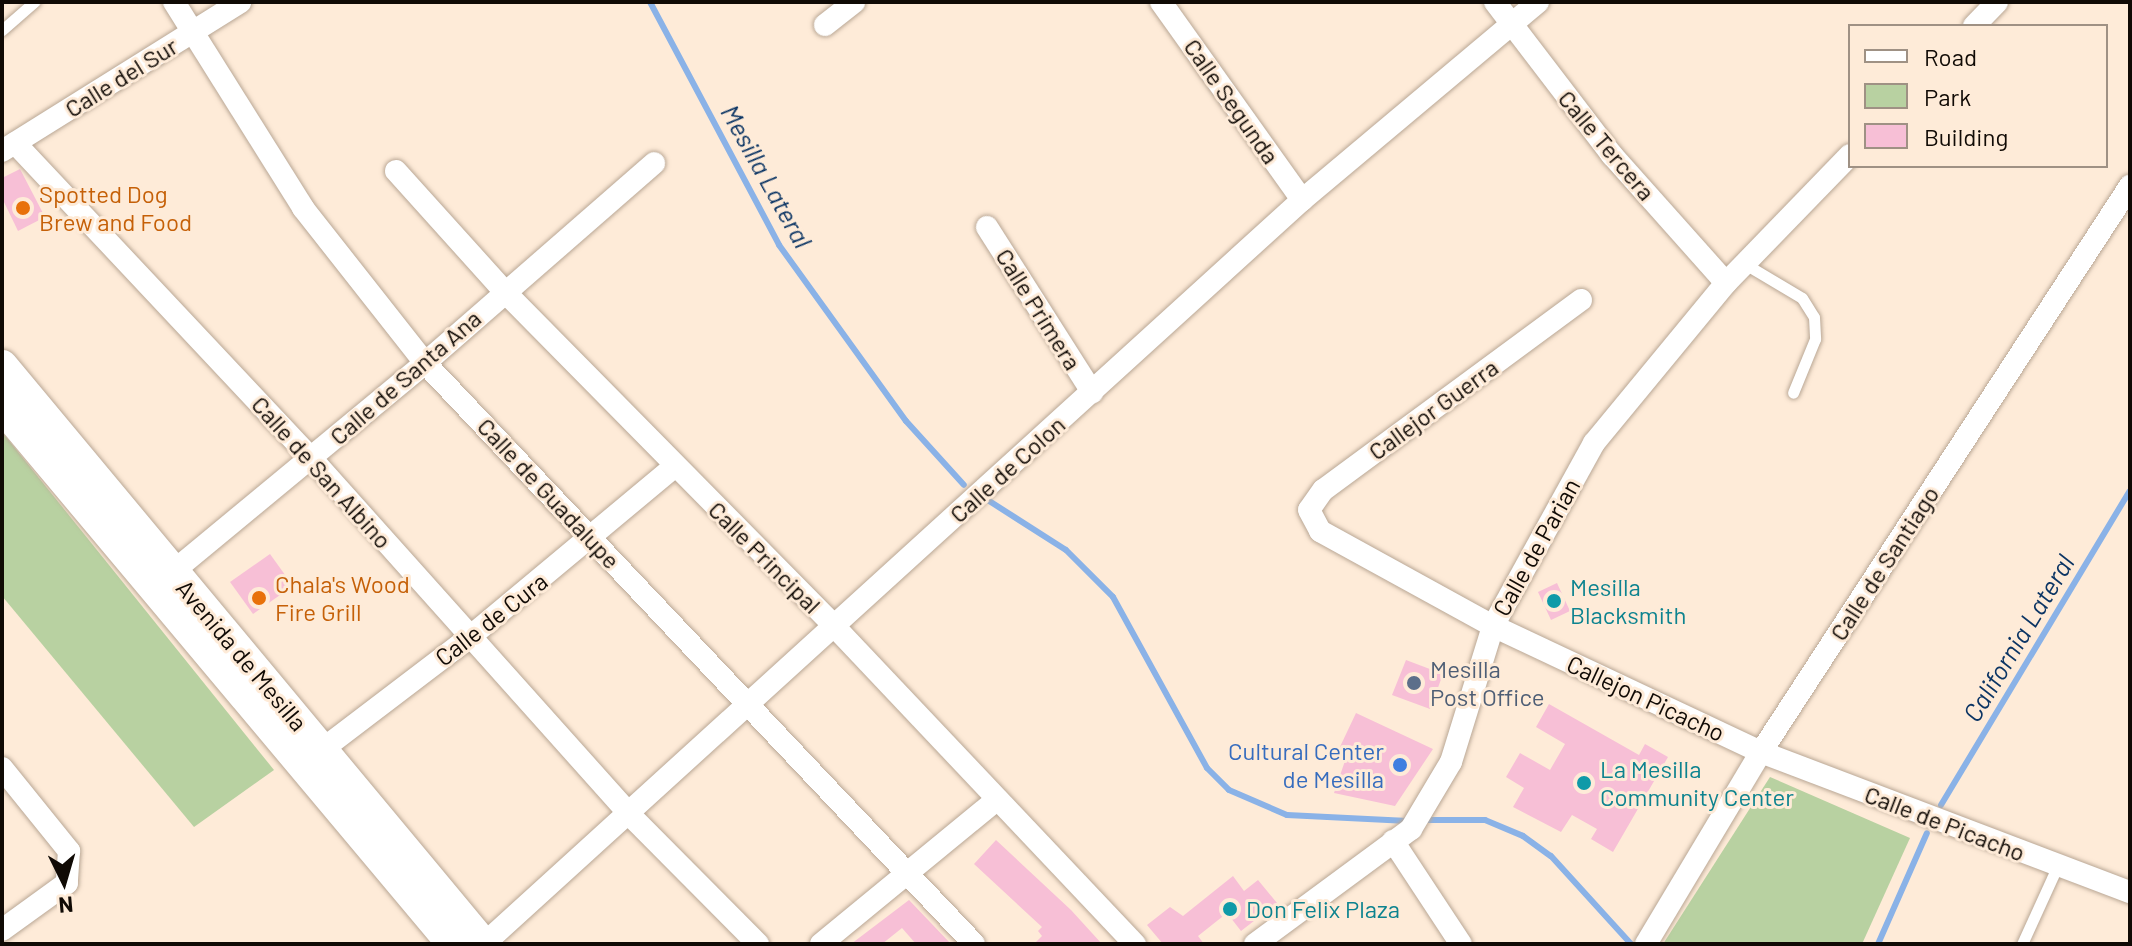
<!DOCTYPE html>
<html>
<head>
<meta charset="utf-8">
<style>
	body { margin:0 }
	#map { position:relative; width:2132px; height:946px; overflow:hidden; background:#feebd8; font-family:Barlow,sans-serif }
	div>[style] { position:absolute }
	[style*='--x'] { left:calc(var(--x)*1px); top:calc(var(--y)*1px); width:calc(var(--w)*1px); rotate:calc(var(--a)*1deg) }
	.green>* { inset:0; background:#b8d1a1 }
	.stream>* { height:6px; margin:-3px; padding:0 3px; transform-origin:3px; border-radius:3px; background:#8ab2e7 }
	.building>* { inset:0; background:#f7bfd6 }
	.roads { filter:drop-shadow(0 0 2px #b9a795) drop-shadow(0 0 2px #b9a795) }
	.lane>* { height:11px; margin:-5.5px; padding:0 5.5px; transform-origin:5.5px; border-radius:5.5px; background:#fff }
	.street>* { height:22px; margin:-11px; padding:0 11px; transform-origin:11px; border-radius:11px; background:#fff }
	.secondary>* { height:32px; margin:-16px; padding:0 16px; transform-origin:16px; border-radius:16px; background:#fff }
	.dots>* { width:22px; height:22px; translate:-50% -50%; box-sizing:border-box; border:4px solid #feebd8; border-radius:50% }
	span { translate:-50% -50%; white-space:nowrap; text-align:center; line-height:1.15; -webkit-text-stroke:6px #feebd8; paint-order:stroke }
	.street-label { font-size:24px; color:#100a05 }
	.food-label { font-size:24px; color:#c56008 }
	.left { translate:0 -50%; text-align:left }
	.culture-label { font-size:24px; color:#0d838f }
	.service-label { font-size:24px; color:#4e5e75 }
	.shop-label { font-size:24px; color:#366cbe }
	.right { translate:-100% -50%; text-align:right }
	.water-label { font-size:26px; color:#0c3564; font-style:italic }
	.frame { position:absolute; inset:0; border:4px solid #100a05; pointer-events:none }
	.legend { position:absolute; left:1848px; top:24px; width:260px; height:144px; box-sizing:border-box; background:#feebd8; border:2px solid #9f9184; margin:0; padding:10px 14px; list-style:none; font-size:24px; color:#100a05 }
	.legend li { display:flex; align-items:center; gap:16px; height:40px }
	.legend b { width:40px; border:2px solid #9f9184 }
	.north { position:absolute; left:24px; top:842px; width:80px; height:80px; -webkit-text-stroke:6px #feebd8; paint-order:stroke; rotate:175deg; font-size:22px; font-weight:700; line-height:32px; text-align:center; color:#100a05 }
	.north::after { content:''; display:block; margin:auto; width:28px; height:36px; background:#100a05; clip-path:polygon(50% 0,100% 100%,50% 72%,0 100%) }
</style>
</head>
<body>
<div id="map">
	<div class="green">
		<i style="clip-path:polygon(2px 432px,274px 770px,194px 827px,2px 596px)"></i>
		<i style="clip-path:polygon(1770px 777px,1910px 838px,1862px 944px,1663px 944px)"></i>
	</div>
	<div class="stream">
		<i style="--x:650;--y:2;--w:275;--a:62"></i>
		<i style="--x:779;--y:245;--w:217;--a:54.2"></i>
		<i style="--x:906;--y:421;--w:86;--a:47.8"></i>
		<i style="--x:983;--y:497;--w:98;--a:32.6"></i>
		<i style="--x:1066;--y:550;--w:66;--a:45"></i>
		<i style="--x:1113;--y:597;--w:195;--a:61.2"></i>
		<i style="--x:1207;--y:768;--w:31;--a:45"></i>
		<i style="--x:1229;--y:790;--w:63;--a:23.3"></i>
		<i style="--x:1287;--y:815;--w:121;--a:2.8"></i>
		<i style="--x:1941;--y:805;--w:366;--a:-59"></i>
		<i style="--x:1423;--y:820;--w:62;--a:0"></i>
		<i style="--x:1485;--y:820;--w:41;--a:22.8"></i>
		<i style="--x:1523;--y:836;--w:34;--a:36"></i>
		<i style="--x:1551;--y:856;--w:119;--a:47.7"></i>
		<i style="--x:1878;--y:944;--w:121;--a:-66.2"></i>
	</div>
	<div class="building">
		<i style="clip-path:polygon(20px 169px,45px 217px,18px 231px,2px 198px,2px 178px)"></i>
		<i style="clip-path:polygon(270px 554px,293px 586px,253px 614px,230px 582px)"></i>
		<i style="clip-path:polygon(1557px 583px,1570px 611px,1551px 620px,1538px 592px)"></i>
		<i style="clip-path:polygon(1406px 660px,1443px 674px,1430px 709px,1392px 695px)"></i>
		<i style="clip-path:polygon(1549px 704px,1639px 755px,1645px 744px,1668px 757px,1613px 852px,1591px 839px,1597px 829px,1572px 815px,1561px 832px,1513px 807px,1524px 788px,1506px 777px,1520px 753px,1550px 770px,1565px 744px,1536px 727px)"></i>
		<i style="clip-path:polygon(1356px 713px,1433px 749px,1395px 806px,1334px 793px,1347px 755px,1338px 751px)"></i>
		<i style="clip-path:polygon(996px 840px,1071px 910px,1102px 944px,1034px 944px,1042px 936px,1038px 931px,1042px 927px,974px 864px)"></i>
		<i style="clip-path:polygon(1233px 876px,1244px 891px,1258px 880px,1277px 903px,1241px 931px,1227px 913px,1198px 936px,1204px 944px,1163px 944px,1147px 925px,1170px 907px,1183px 916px)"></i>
		<i style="clip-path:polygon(909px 900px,951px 944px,916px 944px,902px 928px,882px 944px,851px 944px)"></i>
	</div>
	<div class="roads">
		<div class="lane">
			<i style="--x:2;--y:30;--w:43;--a:-41.2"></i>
			<i style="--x:1745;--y:264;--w:66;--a:30.8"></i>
			<i style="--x:1802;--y:298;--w:22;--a:58"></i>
			<i style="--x:1814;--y:317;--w:22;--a:87"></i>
			<i style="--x:1815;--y:339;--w:58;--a:112.2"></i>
			<i style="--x:2022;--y:944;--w:87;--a:-65.5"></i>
		</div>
		<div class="street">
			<i style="--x:174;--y:2;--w:243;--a:57.9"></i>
			<i style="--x:303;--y:208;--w:197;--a:51.8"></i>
			<i style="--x:425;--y:363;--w:799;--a:46.62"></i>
			<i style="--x:1161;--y:2;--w:243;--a:54.5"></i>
			<i style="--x:1495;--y:2;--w:193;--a:52.6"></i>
			<i style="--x:1612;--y:155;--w:171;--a:48.3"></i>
			<i style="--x:825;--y:25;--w:37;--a:-38"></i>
			<i style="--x:1974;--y:26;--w:33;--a:-46"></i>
			<i style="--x:15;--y:143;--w:434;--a:46.8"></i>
			<i style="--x:312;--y:459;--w:476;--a:48.2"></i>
			<i style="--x:629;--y:814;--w:183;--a:45.2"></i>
			<i style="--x:2;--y:151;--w:281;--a:-32"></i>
			<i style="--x:396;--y:171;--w:160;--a:48"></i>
			<i style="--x:503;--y:290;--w:472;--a:45.4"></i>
			<i style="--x:834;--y:626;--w:438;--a:46.6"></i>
			<i style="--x:987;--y:227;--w:196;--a:57.5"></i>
			<i style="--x:1581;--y:300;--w:320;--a:143.6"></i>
			<i style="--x:1323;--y:490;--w:24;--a:125"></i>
			<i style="--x:1309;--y:510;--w:24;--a:62"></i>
			<i style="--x:1320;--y:531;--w:197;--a:28.8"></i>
			<i style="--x:1493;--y:626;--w:296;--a:25.2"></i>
			<i style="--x:1761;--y:752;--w:395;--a:20.8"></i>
			<i style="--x:164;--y:579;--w:339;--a:-39.6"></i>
			<i style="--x:425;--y:363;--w:304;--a:-41.1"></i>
			<i style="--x:311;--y:758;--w:201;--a:-37.3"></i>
			<i style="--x:471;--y:636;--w:266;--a:-39.8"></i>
			<i style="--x:2;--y:768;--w:107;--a:51.1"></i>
			<i style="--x:69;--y:851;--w:32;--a:94"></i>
			<i style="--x:67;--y:883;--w:80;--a:144.1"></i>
			<i style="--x:1393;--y:841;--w:123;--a:56.6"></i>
			<i style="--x:484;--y:944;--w:1106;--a:-42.29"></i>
			<i style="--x:1302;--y:200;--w:308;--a:-40"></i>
			<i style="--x:821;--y:944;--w:225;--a:-39.4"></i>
			<i style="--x:1255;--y:944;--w:194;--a:-36.4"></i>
			<i style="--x:1411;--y:829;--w:78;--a:-59.2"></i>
			<i style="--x:1451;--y:762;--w:142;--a:-72.8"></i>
			<i style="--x:1493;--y:626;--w:209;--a:-61.1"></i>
			<i style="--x:1594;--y:443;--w:207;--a:-50.5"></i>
			<i style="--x:1726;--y:283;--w:178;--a:-45.9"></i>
			<i style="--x:1646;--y:944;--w:224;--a:-59.1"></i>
			<i style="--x:1761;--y:752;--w:676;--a:-56.9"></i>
		</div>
		<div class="secondary">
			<i style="--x:2;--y:366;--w:752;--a:50.23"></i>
			<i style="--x:2;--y:406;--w:702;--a:50.03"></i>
		</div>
	</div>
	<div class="dots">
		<i style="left:23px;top:208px;background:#e8710a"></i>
		<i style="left:259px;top:598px;background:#e8710a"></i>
		<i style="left:1554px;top:601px;background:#0f9aa8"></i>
		<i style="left:1414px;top:683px;background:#5c6f8a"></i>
		<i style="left:1400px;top:765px;background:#3f7fe0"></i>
		<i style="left:1584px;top:783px;background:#0f9aa8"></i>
		<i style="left:1230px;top:909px;background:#0f9aa8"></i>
	</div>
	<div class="street-label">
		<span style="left:121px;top:77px;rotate:-32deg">Calle del Sur</span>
		<span style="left:1232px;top:101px;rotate:55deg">Calle Segunda</span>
		<span style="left:1607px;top:145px;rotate:50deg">Calle Tercera</span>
		<span style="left:1039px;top:309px;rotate:58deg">Calle Primera</span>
		<span style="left:405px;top:377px;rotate:-41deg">Calle de Santa Ana</span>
		<span style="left:1433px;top:409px;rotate:-36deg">Callejor Guerra</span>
		<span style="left:1007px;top:469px;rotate:-42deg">Calle de Colon</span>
		<span style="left:322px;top:472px;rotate:48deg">Calle de San Albino</span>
		<span style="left:549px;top:493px;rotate:47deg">Calle de Guadalupe</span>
		<span style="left:1536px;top:547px;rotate:-61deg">Calle de Parian</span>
		<span style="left:765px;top:557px;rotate:45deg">Calle Principal</span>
		<span style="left:1884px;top:563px;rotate:-57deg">Calle de Santiago</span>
		<span style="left:491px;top:619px;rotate:-38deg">Calle de Cura</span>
		<span style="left:242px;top:655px;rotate:50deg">Avenida de Mesilla</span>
		<span style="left:1646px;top:698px;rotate:25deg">Callejon Picacho</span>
		<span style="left:1945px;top:823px;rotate:21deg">Calle de Picacho</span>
	</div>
	<div class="food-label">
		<span class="left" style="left:39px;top:208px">Spotted Dog<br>Brew and Food</span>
		<span class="left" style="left:275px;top:598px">Chala's Wood<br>Fire Grill</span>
	</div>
	<div class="culture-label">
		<span class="left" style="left:1570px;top:601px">Mesilla<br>Blacksmith</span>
		<span class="left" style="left:1600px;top:783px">La Mesilla<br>Community Center</span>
		<span class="left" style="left:1246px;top:909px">Don Felix Plaza</span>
	</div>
	<div class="service-label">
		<span class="left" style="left:1430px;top:683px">Mesilla<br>Post Office</span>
	</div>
	<div class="shop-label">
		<span class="right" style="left:1384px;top:765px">Cultural Center<br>de Mesilla</span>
	</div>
	<div class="water-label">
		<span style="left:767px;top:176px;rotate:61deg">Mesilla Lateral</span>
		<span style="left:2018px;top:638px;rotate:-59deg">California Lateral</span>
	</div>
	<div class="frame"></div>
	<ul class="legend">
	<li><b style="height:10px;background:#fff"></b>Road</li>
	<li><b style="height:22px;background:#b8d1a1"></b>Park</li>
	<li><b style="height:22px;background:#f7bfd6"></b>Building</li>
	</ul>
	<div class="north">N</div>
</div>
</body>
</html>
